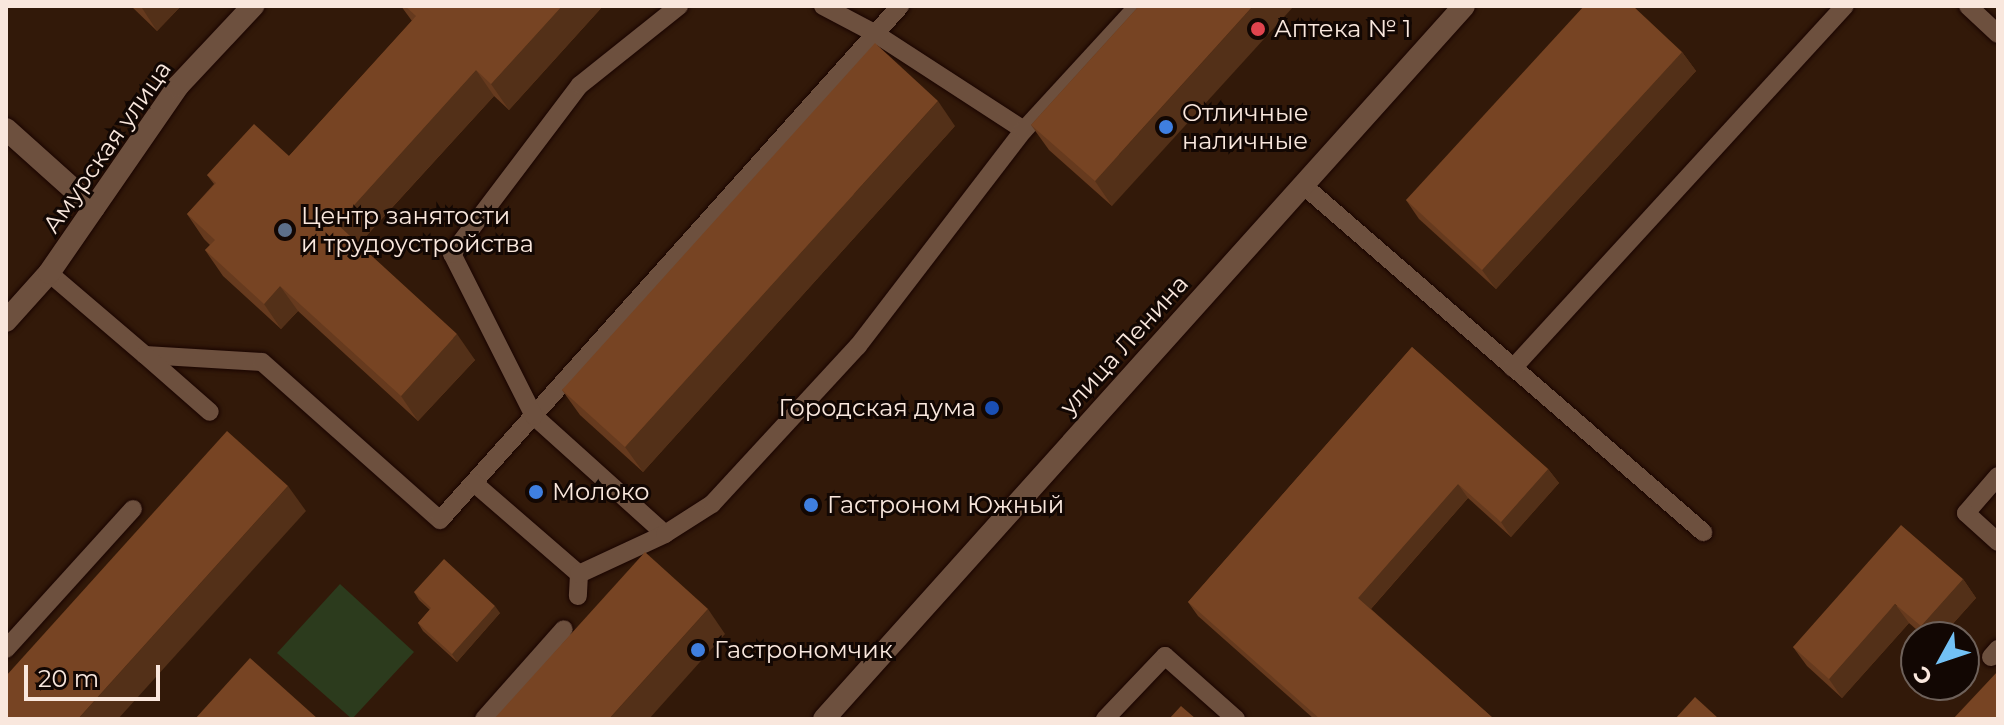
<!DOCTYPE html>
<html>
<head>
<meta charset="utf-8">
<style>
	body { margin:0 }
	#map { position:relative; width:2004px; height:725px; overflow:hidden; background:#321909; font-family:Montserrat,sans-serif }
	div>[style] { position:absolute }
	[style*='--x'] { left:calc(var(--x)*1px); top:calc(var(--y)*1px); width:calc(var(--w)*1px); rotate:calc(var(--a)*1deg) }
	.green>* { inset:0; background:#2c3b1d }
	.roads { filter:drop-shadow(0 0 2px #190400) drop-shadow(0 0 2px #190400) }
	.service>* { height:18px; margin:-9px; padding:0 9px; transform-origin:9px; border-radius:9px; background:#6d503e }
	.minor>* { height:22px; margin:-11px; padding:0 11px; transform-origin:11px; border-radius:11px; background:#6d503e }
	.secondary>* { height:22px; margin:-11px; padding:0 11px; transform-origin:11px; border-radius:11px; background:#6d503e }
	.wall>* { inset:0; background:#663a1e }
	.shaded-wall>* { inset:0; background:#533018 }
	.building>* { inset:0; background:#774423 }
	.dots>* { width:22px; height:22px; translate:-50% -50%; box-sizing:border-box; border:4px solid #120703; border-radius:50% }
	span { translate:-50% -50%; white-space:nowrap; text-align:center; line-height:1.15; -webkit-text-stroke:6px #120703; paint-order:stroke }
	.poi-label { font-size:24px; color:#f9e7dd }
	.left { translate:0 -50%; text-align:left }
	.right { translate:-100% -50%; text-align:right }
	.street-label { font-size:24px; color:#f9e7dd }
	.frame { position:absolute; inset:0; border:8px solid #f9e7dd; pointer-events:none }
	.north { position:absolute; left:1900px; top:621px; width:80px; height:80px; box-sizing:border-box; background:#120703; border:2px solid #6e615a; border-radius:50%; rotate:230deg; font-size:22px; font-weight:700; line-height:32px; text-align:center; color:#f9e7dd }
	.north::after { content:''; display:block; margin:auto; width:28px; height:36px; background:#72c1f5; clip-path:polygon(50% 0,100% 100%,50% 72%,0 100%) }
	.scale { position:absolute; left:24px; top:665px; width:136px; height:36px; box-sizing:border-box; border:4px solid #f9e7dd; border-top:0; padding-left:10px; font-size:24px; line-height:28px; white-space:nowrap; color:#f9e7dd; -webkit-text-stroke:6px #120703; paint-order:stroke }
</style>
</head>
<body>
<div id="map">
	<div class="green">
		<i style="clip-path:polygon(340px 584px,414px 652px,352px 719px,277px 653px)"></i>
	</div>
	<div class="roads">
		<div class="service">
			<i style="--x:823;--y:6;--w:60;--a:27.8"></i>
			<i style="--x:876;--y:34;--w:176;--a:33"></i>
			<i style="--x:1968;--y:6;--w:41;--a:43"></i>
			<i style="--x:1303;--y:185;--w:530;--a:40.94"></i>
			<i style="--x:49;--y:273;--w:126;--a:40.5"></i>
			<i style="--x:145;--y:355;--w:117;--a:3.4"></i>
			<i style="--x:262;--y:362;--w:238;--a:41.6"></i>
			<i style="--x:440;--y:520;--w:690;--a:-48.17"></i>
			<i style="--x:145;--y:355;--w:86;--a:41.2"></i>
			<i style="--x:1513;--y:368;--w:491;--a:-47.5"></i>
			<i style="--x:1998;--y:476;--w:49;--a:130.9"></i>
			<i style="--x:1966;--y:513;--w:43;--a:42.2"></i>
			<i style="--x:474;--y:483;--w:139;--a:40.9"></i>
			<i style="--x:579;--y:574;--w:22;--a:93"></i>
			<i style="--x:665;--y:534;--w:176;--a:-138"></i>
			<i style="--x:534;--y:416;--w:182;--a:-116.8"></i>
			<i style="--x:452;--y:254;--w:212;--a:-52.9"></i>
			<i style="--x:580;--y:85;--w:127;--a:-38.6"></i>
			<i style="--x:579;--y:574;--w:95;--a:-24.9"></i>
			<i style="--x:665;--y:534;--w:56;--a:-32.6"></i>
			<i style="--x:712;--y:504;--w:215;--a:-47.3"></i>
			<i style="--x:858;--y:346;--w:272;--a:-52.5"></i>
			<i style="--x:1024;--y:130;--w:168;--a:-47.4"></i>
			<i style="--x:6;--y:649;--w:189;--a:-47.8"></i>
			<i style="--x:1991;--y:657;--w:11;--a:-49"></i>
			<i style="--x:484;--y:719;--w:120;--a:-48.4"></i>
			<i style="--x:1105;--y:719;--w:87;--a:-46.4"></i>
			<i style="--x:1165;--y:656;--w:95;--a:41.6"></i>
		</div>
		<div class="minor">
			<i style="--x:6;--y:129;--w:118;--a:41.9"></i>
			<i style="--x:6;--y:321;--w:64;--a:-48.1"></i>
			<i style="--x:49;--y:273;--w:227;--a:-55.4"></i>
			<i style="--x:178;--y:86;--w:110;--a:-46.8"></i>
		</div>
		<div class="secondary">
			<i style="--x:824;--y:719;--w:958;--a:-48.09"></i>
		</div>
	</div>
	<div class="wall">
		<i style="clip-path:polygon(131px 6px,181px 6px,157px 31px)"></i>
		<i style="clip-path:polygon(401px 6px,603px 6px,509px 110px,494px 96px,359px 244px,475px 360px,418px 421px,298px 311px,281px 329px,223px 276px,205px 250px,210px 245px,204px 239px,187px 214px,214px 184px,207px 175px,289px 156px,412px 21px)"></i>
		<i style="clip-path:polygon(1139px 6px,1112px 206px,1049px 150px,1031px 125px)"></i>
		<i style="clip-path:polygon(1682px 52px,1696px 71px,1496px 289px,1419px 219px,1406px 200px)"></i>
		<i style="clip-path:polygon(955px 126px,643px 472px,580px 415px,562px 390px)"></i>
		<i style="clip-path:polygon(1412px 347px,1548px 469px,1559px 483px,1511px 537px,1468px 498px,1371px 609px,1494px 719px,1314px 719px,1198px 616px,1188px 602px)"></i>
		<i style="clip-path:polygon(1963px 579px,1976px 598px,1941px 637px,1925px 637px,1909px 623px,1842px 698px,1807px 666px,1793px 647px)"></i>
		<i style="clip-path:polygon(414px 592px,500px 613px,457px 662px,423px 631px,418px 623px,430px 610px,419px 600px)"></i>
	</div>
	<div class="shaded-wall">
		<i style="clip-path:polygon(144px 6px,181px 6px,157px 31px,142px 8px)"></i>
		<i style="clip-path:polygon(562px 6px,603px 6px,509px 110px,491px 84px)"></i>
		<i style="clip-path:polygon(1253px 6px,1294px 6px,1112px 206px,1095px 181px)"></i>
		<i style="clip-path:polygon(1682px 52px,1696px 71px,1496px 289px,1482px 270px)"></i>
		<i style="clip-path:polygon(476px 70px,494px 96px,354px 249px,337px 224px)"></i>
		<i style="clip-path:polygon(938px 101px,955px 126px,643px 472px,625px 447px)"></i>
		<i style="clip-path:polygon(280px 286px,298px 311px,281px 329px,264px 304px)"></i>
		<i style="clip-path:polygon(457px 334px,475px 360px,418px 421px,401px 396px)"></i>
		<i style="clip-path:polygon(1548px 469px,1559px 483px,1511px 537px,1501px 522px)"></i>
		<i style="clip-path:polygon(1458px 484px,1468px 498px,1368px 612px,1358px 598px)"></i>
		<i style="clip-path:polygon(288px 486px,306px 511px,118px 719px,78px 719px)"></i>
		<i style="clip-path:polygon(1963px 579px,1976px 598px,1941px 637px,1929px 637px,1921px 626px)"></i>
		<i style="clip-path:polygon(1895px 604px,1909px 623px,1842px 698px,1829px 679px)"></i>
		<i style="clip-path:polygon(495px 606px,500px 613px,457px 662px,452px 654px)"></i>
		<i style="clip-path:polygon(708px 609px,725px 634px,649px 719px,609px 719px)"></i>
	</div>
	<div class="building">
		<i style="clip-path:polygon(405px 6px,562px 6px,491px 84px,476px 70px,337px 224px,457px 334px,401px 396px,280px 286px,264px 304px,205px 250px,215px 240px,187px 214px,216px 183px,207px 175px,254px 124px,289px 156px,416px 16px)"></i>
		<i style="clip-path:polygon(1139px 6px,1253px 6px,1095px 181px,1031px 125px)"></i>
		<i style="clip-path:polygon(1584px 6px,1633px 6px,1682px 52px,1482px 270px,1406px 200px)"></i>
		<i style="clip-path:polygon(875px 43px,938px 101px,625px 447px,562px 390px)"></i>
		<i style="clip-path:polygon(1412px 347px,1548px 469px,1501px 522px,1458px 484px,1358px 598px,1494px 719px,1320px 719px,1188px 602px)"></i>
		<i style="clip-path:polygon(227px 431px,288px 486px,78px 719px,6px 719px,6px 676px)"></i>
		<i style="clip-path:polygon(1901px 525px,1963px 579px,1921px 626px,1895px 604px,1829px 679px,1793px 647px)"></i>
		<i style="clip-path:polygon(645px 552px,708px 609px,609px 719px,494px 719px)"></i>
		<i style="clip-path:polygon(444px 559px,495px 606px,452px 654px,418px 623px,431px 608px,414px 592px)"></i>
		<i style="clip-path:polygon(250px 658px,318px 719px,195px 719px)"></i>
		<i style="clip-path:polygon(1998px 671px,1998px 719px,1953px 719px)"></i>
		<i style="clip-path:polygon(1695px 697px,1719px 719px,1675px 719px)"></i>
		<i style="clip-path:polygon(1181px 706px,1196px 719px,1169px 719px)"></i>
	</div>
	<div class="dots">
		<i style="left:1258px;top:29px;background:#e0444e"></i>
		<i style="left:1166px;top:127px;background:#3f7fe0"></i>
		<i style="left:285px;top:230px;background:#5c6f8a"></i>
		<i style="left:992px;top:408px;background:#1a4fb4"></i>
		<i style="left:536px;top:492px;background:#3f7fe0"></i>
		<i style="left:811px;top:505px;background:#3f7fe0"></i>
		<i style="left:698px;top:650px;background:#3f7fe0"></i>
	</div>
	<div class="poi-label">
		<span class="left" style="left:1274px;top:29px">Аптека № 1</span>
		<span class="left" style="left:1182px;top:127px">Отличные<br>наличные</span>
		<span class="left" style="left:301px;top:230px">Центр занятости<br>и трудоустройства</span>
		<span class="right" style="left:976px;top:408px">Городская дума</span>
		<span class="left" style="left:552px;top:492px">Молоко</span>
		<span class="left" style="left:827px;top:505px">Гастроном Южный</span>
		<span class="left" style="left:714px;top:650px">Гастрономчик</span>
	</div>
	<div class="street-label">
		<span style="left:107px;top:147px;rotate:-55deg">Амурская улица</span>
		<span style="left:1124px;top:345px;rotate:-48deg">улица Ленина</span>
	</div>
	<div class="frame"></div>
	<div class="north">С</div>
	<div class="scale">20 m</div>
</div>
</body>
</html>
